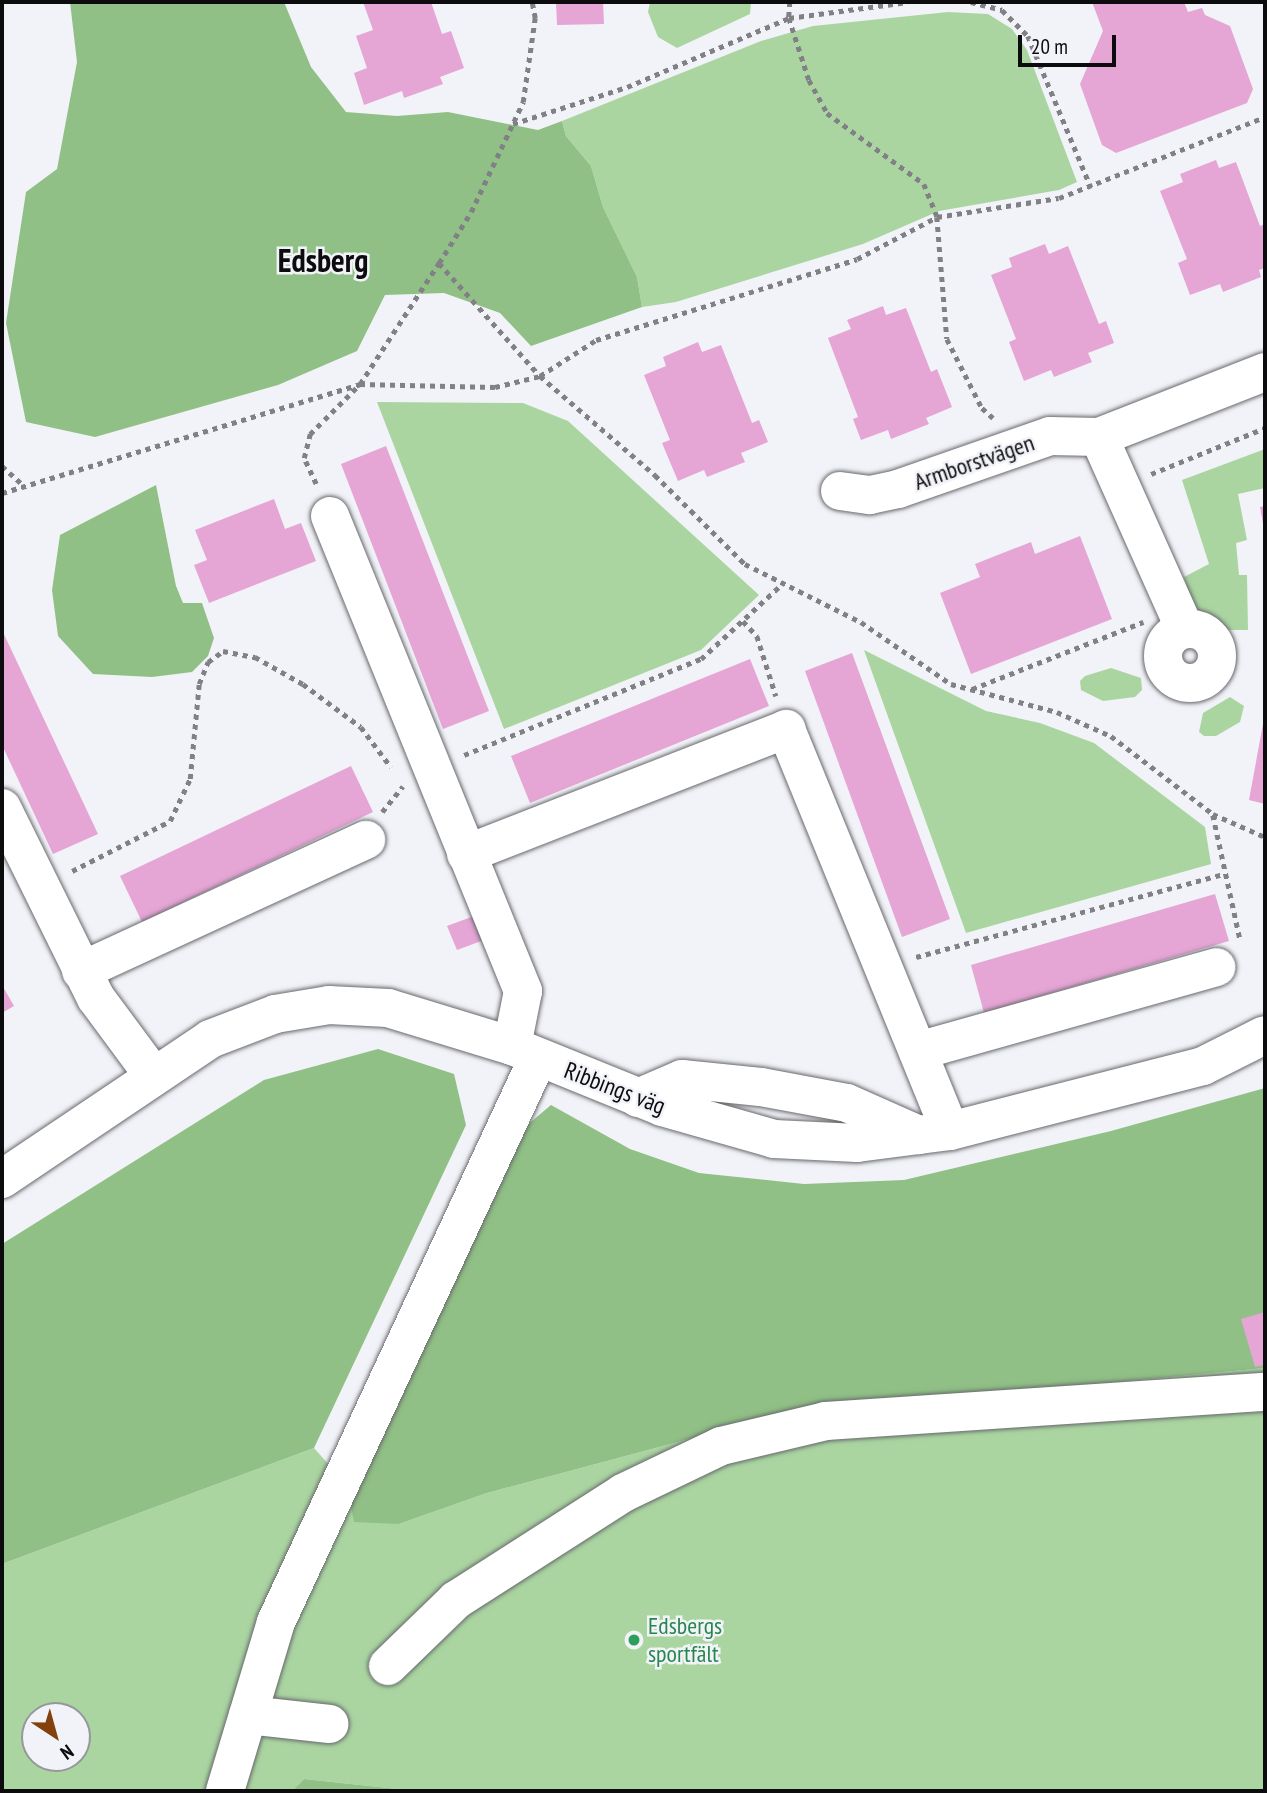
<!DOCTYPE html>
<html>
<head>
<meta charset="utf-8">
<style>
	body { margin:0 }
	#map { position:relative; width:1267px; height:1793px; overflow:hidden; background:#f2f3f8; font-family:"PT Sans Narrow",sans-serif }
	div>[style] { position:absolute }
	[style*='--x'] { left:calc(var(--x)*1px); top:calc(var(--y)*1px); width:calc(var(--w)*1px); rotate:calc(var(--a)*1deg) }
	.green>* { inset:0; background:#aad5a1 }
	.forest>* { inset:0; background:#90c085 }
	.building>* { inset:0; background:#e5a5d5 }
	.path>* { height:4.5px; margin-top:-2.25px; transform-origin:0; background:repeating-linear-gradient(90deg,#818185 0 5px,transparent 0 10px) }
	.roads { filter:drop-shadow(0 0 2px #68696d) drop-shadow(0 0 2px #68696d) }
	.minor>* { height:38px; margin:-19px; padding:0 19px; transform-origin:19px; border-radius:19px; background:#fff }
	.minor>.ring { margin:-19px; padding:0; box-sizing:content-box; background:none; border:38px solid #fff; border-radius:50% }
	.dots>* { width:19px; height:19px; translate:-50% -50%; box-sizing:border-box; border:4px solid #f2f3f8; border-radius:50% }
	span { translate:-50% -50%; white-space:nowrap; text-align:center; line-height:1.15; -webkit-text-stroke:5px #f2f3f8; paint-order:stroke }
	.street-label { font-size:24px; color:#0c0c0e }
	.leisure-label { font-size:24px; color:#27864d }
	.left { translate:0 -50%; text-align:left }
	.district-label { font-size:32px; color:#0c0c0e; font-weight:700 }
	.frame { position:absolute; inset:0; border:4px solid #0c0c0e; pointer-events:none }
	.north { position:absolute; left:21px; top:1702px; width:70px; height:70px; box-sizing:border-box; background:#f2f3f8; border:2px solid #96979a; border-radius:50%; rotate:144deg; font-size:19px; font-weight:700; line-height:28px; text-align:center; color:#0c0c0e }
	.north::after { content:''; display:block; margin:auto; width:24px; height:32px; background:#83410d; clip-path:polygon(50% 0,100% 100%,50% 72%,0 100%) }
	.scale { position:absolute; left:1018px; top:35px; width:98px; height:32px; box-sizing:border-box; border:4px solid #0c0c0e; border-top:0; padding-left:9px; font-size:21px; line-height:24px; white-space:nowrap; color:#0c0c0e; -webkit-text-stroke:5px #f2f3f8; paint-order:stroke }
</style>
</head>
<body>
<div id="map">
	<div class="green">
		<i style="clip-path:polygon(650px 2px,751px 2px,750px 14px,677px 48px,658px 37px,648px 12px)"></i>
		<i style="clip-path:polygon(948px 12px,988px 14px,1012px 29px,1027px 50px,1077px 182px,1059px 190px,939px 211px,863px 244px,676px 302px,642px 307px,637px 277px,603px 207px,591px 166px,566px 136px,562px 121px,761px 41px,813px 26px)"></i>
		<i style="clip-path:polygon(377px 402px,523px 403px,568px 421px,759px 595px,701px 650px,504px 729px)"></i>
		<i style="clip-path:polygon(1265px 449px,1265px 488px,1238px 494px,1247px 540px,1236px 543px,1239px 575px,1247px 575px,1248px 630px,1229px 630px,1193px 609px,1184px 577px,1209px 564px,1182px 480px)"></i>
		<i style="clip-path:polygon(864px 650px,986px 711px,1040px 723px,1094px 743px,1205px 827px,1211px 864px,966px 933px)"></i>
		<i style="clip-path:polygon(1111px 668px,1141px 678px,1142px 690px,1135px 697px,1103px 701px,1081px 690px,1080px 681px,1085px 676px)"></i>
		<i style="clip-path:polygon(1230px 697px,1244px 706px,1240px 722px,1216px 736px,1204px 736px,1199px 732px,1203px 713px)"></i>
		<i style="clip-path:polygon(evenodd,1265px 1368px,1265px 1791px,416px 1791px,304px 1779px,292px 1791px,2px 1791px,2px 1564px,314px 1448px,347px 1485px,399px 1524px,487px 1493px,783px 1414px,1265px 1368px,35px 1716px,77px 1716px,77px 1758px,35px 1758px,35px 1716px)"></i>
	</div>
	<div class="forest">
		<i style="clip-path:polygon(70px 2px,284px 2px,311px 67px,346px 112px,397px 116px,448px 112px,538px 130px,562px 121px,566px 136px,591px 166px,603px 207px,637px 277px,642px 307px,531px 346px,500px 313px,444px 293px,385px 295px,357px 351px,278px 385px,95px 437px,26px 422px,6px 323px,26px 192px,57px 169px,77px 62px)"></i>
		<i style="clip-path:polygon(156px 485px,176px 586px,183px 603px,202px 603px,214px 638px,208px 656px,192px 672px,152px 677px,93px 674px,58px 636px,52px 590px,60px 535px)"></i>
		<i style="clip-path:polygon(378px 1049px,454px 1074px,466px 1125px,314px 1448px,2px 1564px,2px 1244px,264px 1080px)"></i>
		<i style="clip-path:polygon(1265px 1088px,1265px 1368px,783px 1414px,487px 1493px,399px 1524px,354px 1522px,347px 1485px,526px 1126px,551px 1105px,630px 1149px,699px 1173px,804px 1184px,904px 1180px,1111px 1131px)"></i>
		<i style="clip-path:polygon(304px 1779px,416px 1791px,292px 1791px)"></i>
	</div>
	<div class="building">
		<i style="clip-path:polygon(363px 2px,431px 2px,442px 34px,451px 31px,464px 68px,440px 77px,443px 84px,404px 98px,402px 91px,364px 105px,354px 73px,367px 68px,356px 36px,373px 30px)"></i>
		<i style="clip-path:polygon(556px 2px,603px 2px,604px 24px,557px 25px)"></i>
		<i style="clip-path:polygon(1092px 2px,1184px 2px,1188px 12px,1202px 8px,1205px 15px,1230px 26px,1253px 89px,1247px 103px,1116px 153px,1102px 145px,1080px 84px,1103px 31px)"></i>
		<i style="clip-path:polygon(1216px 160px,1219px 168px,1236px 162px,1260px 226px,1265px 224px,1265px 268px,1259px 270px,1261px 277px,1223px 292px,1220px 284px,1190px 295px,1178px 263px,1187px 259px,1160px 191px,1183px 182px,1180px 174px)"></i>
		<i style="clip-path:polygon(1045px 244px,1049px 254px,1068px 246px,1099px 324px,1106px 321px,1114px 343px,1088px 353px,1092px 362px,1054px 377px,1051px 370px,1024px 381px,1009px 342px,1016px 339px,991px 275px,1012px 267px,1009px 258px)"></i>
		<i style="clip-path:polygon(883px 306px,886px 315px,906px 308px,931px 372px,937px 369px,952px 407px,926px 418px,929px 424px,891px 439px,888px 430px,861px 440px,853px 419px,858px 417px,828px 338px,851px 329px,847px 320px)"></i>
		<i style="clip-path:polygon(698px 342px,702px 352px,721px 345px,752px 423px,759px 420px,768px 442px,741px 453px,745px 462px,707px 477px,704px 470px,678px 481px,662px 443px,670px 440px,644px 375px,666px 366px,663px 357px)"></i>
		<i style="clip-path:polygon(386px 446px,489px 711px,443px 729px,341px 464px)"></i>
		<i style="clip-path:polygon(274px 499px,285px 529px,301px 523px,316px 561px,209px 603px,194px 565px,207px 560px,195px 530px)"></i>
		<i style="clip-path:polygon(1265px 506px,1265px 529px,1264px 529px,1260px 507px)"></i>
		<i style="clip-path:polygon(1080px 536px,1112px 619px,971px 674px,940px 593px,980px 577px,975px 564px,1031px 542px,1035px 554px)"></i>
		<i style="clip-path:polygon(2px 630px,98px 834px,53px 854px,2px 745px)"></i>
		<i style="clip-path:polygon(852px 653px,950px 919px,902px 937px,805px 671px)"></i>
		<i style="clip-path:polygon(750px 659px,769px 706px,530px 803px,511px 756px)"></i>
		<i style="clip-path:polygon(1265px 713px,1265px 804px,1249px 800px)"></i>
		<i style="clip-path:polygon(351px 766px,373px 812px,142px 922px,120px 876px)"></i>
		<i style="clip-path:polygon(1215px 894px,1229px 941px,984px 1013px,971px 965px)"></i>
		<i style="clip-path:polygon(474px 916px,484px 940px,457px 950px,447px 926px)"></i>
		<i style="clip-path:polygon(2px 985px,14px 1006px,2px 1013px)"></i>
		<i style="clip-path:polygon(1265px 1312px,1265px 1365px,1255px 1367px,1241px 1319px)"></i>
	</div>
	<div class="path">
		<i style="--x:790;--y:2;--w:16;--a:94"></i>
		<i style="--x:789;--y:18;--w:65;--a:72.1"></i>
		<i style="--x:809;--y:80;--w:38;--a:61"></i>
		<i style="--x:827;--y:113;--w:120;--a:36.2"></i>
		<i style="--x:924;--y:184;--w:35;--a:68"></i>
		<i style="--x:937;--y:217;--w:122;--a:85.3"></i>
		<i style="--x:947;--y:339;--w:77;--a:63.1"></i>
		<i style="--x:982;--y:408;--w:15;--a:42"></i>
		<i style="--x:971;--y:2;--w:32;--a:14"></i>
		<i style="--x:1002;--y:10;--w:37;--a:45"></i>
		<i style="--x:1028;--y:36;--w:164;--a:67.4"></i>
		<i style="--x:513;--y:124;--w:120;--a:-18"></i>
		<i style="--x:627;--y:87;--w:176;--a:-23.1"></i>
		<i style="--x:789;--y:18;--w:120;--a:-7.7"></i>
		<i style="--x:439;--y:263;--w:152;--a:48.2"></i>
		<i style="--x:540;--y:376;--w:67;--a:-32.7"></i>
		<i style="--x:596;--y:340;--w:273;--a:-17.2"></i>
		<i style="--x:857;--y:259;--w:90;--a:-27.7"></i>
		<i style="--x:937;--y:217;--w:123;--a:-8.9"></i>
		<i style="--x:1059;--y:198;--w:221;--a:-21.5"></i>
		<i style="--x:2;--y:466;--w:28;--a:42"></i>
		<i style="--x:1151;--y:474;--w:123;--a:-22"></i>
		<i style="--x:316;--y:484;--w:29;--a:-115"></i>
		<i style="--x:304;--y:458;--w:25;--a:-76"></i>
		<i style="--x:310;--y:434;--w:71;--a:-45"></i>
		<i style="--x:360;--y:384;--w:145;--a:-56.9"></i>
		<i style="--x:439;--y:263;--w:60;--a:-57.9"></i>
		<i style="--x:471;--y:212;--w:122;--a:-64.7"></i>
		<i style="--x:523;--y:102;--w:85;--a:-81.9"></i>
		<i style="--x:535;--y:18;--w:16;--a:-101"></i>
		<i style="--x:2;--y:493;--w:374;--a:-16.9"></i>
		<i style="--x:360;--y:384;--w:135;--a:1.3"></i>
		<i style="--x:495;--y:387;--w:46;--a:-13.7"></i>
		<i style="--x:540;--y:376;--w:152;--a:40.7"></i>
		<i style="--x:655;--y:475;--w:127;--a:44.7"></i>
		<i style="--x:745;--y:564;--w:130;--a:26.6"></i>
		<i style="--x:861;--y:622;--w:109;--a:34.6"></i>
		<i style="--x:951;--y:684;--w:110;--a:14.8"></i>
		<i style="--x:1057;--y:712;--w:59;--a:24"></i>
		<i style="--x:1111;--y:736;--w:128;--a:37.4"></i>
		<i style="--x:1213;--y:814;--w:57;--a:23.9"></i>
		<i style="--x:743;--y:621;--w:21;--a:47"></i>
		<i style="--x:757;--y:636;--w:63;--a:72.4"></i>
		<i style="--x:972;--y:689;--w:184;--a:-21.4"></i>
		<i style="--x:464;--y:755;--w:256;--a:-22.1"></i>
		<i style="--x:701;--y:659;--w:112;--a:-42.8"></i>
		<i style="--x:382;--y:812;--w:33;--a:-51"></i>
		<i style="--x:1213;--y:815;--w:127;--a:77.7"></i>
		<i style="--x:72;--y:871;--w:110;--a:-27"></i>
		<i style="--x:170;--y:821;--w:47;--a:-64.5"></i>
		<i style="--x:190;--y:779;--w:95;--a:-84.6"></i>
		<i style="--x:199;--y:684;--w:24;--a:-68"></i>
		<i style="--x:208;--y:662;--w:19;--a:-36"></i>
		<i style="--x:223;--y:651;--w:33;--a:11"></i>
		<i style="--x:255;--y:657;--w:55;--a:29.4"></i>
		<i style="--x:303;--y:684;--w:72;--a:36.6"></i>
		<i style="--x:361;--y:727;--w:50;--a:53.1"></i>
		<i style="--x:916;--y:957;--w:318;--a:-15.1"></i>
	</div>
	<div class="roads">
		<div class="minor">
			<i style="--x:1099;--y:437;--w:210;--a:65.9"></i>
			<i style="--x:840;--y:491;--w:30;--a:8"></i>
			<i style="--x:870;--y:495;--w:29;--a:-12"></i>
			<i style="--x:898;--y:489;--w:161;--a:-19.2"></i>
			<i style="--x:1050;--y:436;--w:49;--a:1.2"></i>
			<i style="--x:1099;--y:437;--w:178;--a:-21.4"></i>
			<i style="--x:330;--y:516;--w:513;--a:67.89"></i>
			<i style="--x:523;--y:991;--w:56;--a:101.3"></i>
			<i class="ring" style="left:1163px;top:629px;width:16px;height:16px"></i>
			<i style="--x:2;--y:808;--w:212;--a:63.7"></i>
			<i style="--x:96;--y:998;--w:96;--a:53.5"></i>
			<i style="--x:466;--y:854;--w:344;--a:-21.3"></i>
			<i style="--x:786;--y:729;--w:434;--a:67.8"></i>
			<i style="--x:81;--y:971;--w:314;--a:-24.7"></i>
			<i style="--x:918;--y:1051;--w:310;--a:-15.7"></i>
			<i style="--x:638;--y:1098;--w:48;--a:-23.4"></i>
			<i style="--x:682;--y:1079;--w:79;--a:5.8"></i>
			<i style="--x:761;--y:1087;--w:87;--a:10.5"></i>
			<i style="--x:847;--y:1103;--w:79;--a:24"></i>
			<i style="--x:2;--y:1179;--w:251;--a:-33.9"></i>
			<i style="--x:210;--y:1039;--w:70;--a:-21"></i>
			<i style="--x:275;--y:1014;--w:55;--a:-9.5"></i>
			<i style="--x:329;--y:1005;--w:59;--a:2.9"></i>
			<i style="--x:388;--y:1008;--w:130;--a:17"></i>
			<i style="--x:512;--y:1046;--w:162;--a:22.1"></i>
			<i style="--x:662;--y:1107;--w:116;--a:15.9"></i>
			<i style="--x:774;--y:1139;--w:83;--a:2.8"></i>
			<i style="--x:857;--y:1143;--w:94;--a:-7.4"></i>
			<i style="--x:950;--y:1131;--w:261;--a:-14.4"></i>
			<i style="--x:1203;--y:1066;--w:69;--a:-26.6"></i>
			<i style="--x:388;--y:1666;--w:95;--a:-44.1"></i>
			<i style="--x:456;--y:1600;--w:198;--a:-32.6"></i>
			<i style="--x:623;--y:1493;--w:109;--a:-25.6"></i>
			<i style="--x:721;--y:1446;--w:108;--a:-13.4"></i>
			<i style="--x:826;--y:1421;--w:440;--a:-3.8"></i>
			<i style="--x:248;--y:1715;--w:82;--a:6.3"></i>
			<i style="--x:225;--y:1791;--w:177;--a:-73.2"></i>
			<i style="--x:276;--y:1622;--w:622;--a:-65.08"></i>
		</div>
	</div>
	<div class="dots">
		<i style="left:634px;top:1640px;background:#2e9e5b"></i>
	</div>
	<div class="street-label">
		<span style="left:974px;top:462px;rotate:-19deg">Armborstvägen</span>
		<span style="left:615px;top:1088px;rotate:21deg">Ribbings väg</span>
	</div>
	<div class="leisure-label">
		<span class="left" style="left:648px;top:1640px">Edsbergs<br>sportfält</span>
	</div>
	<div class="district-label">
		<span style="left:323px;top:260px">Edsberg</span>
	</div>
	<div class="frame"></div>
	<div class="north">N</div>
	<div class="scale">20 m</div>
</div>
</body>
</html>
